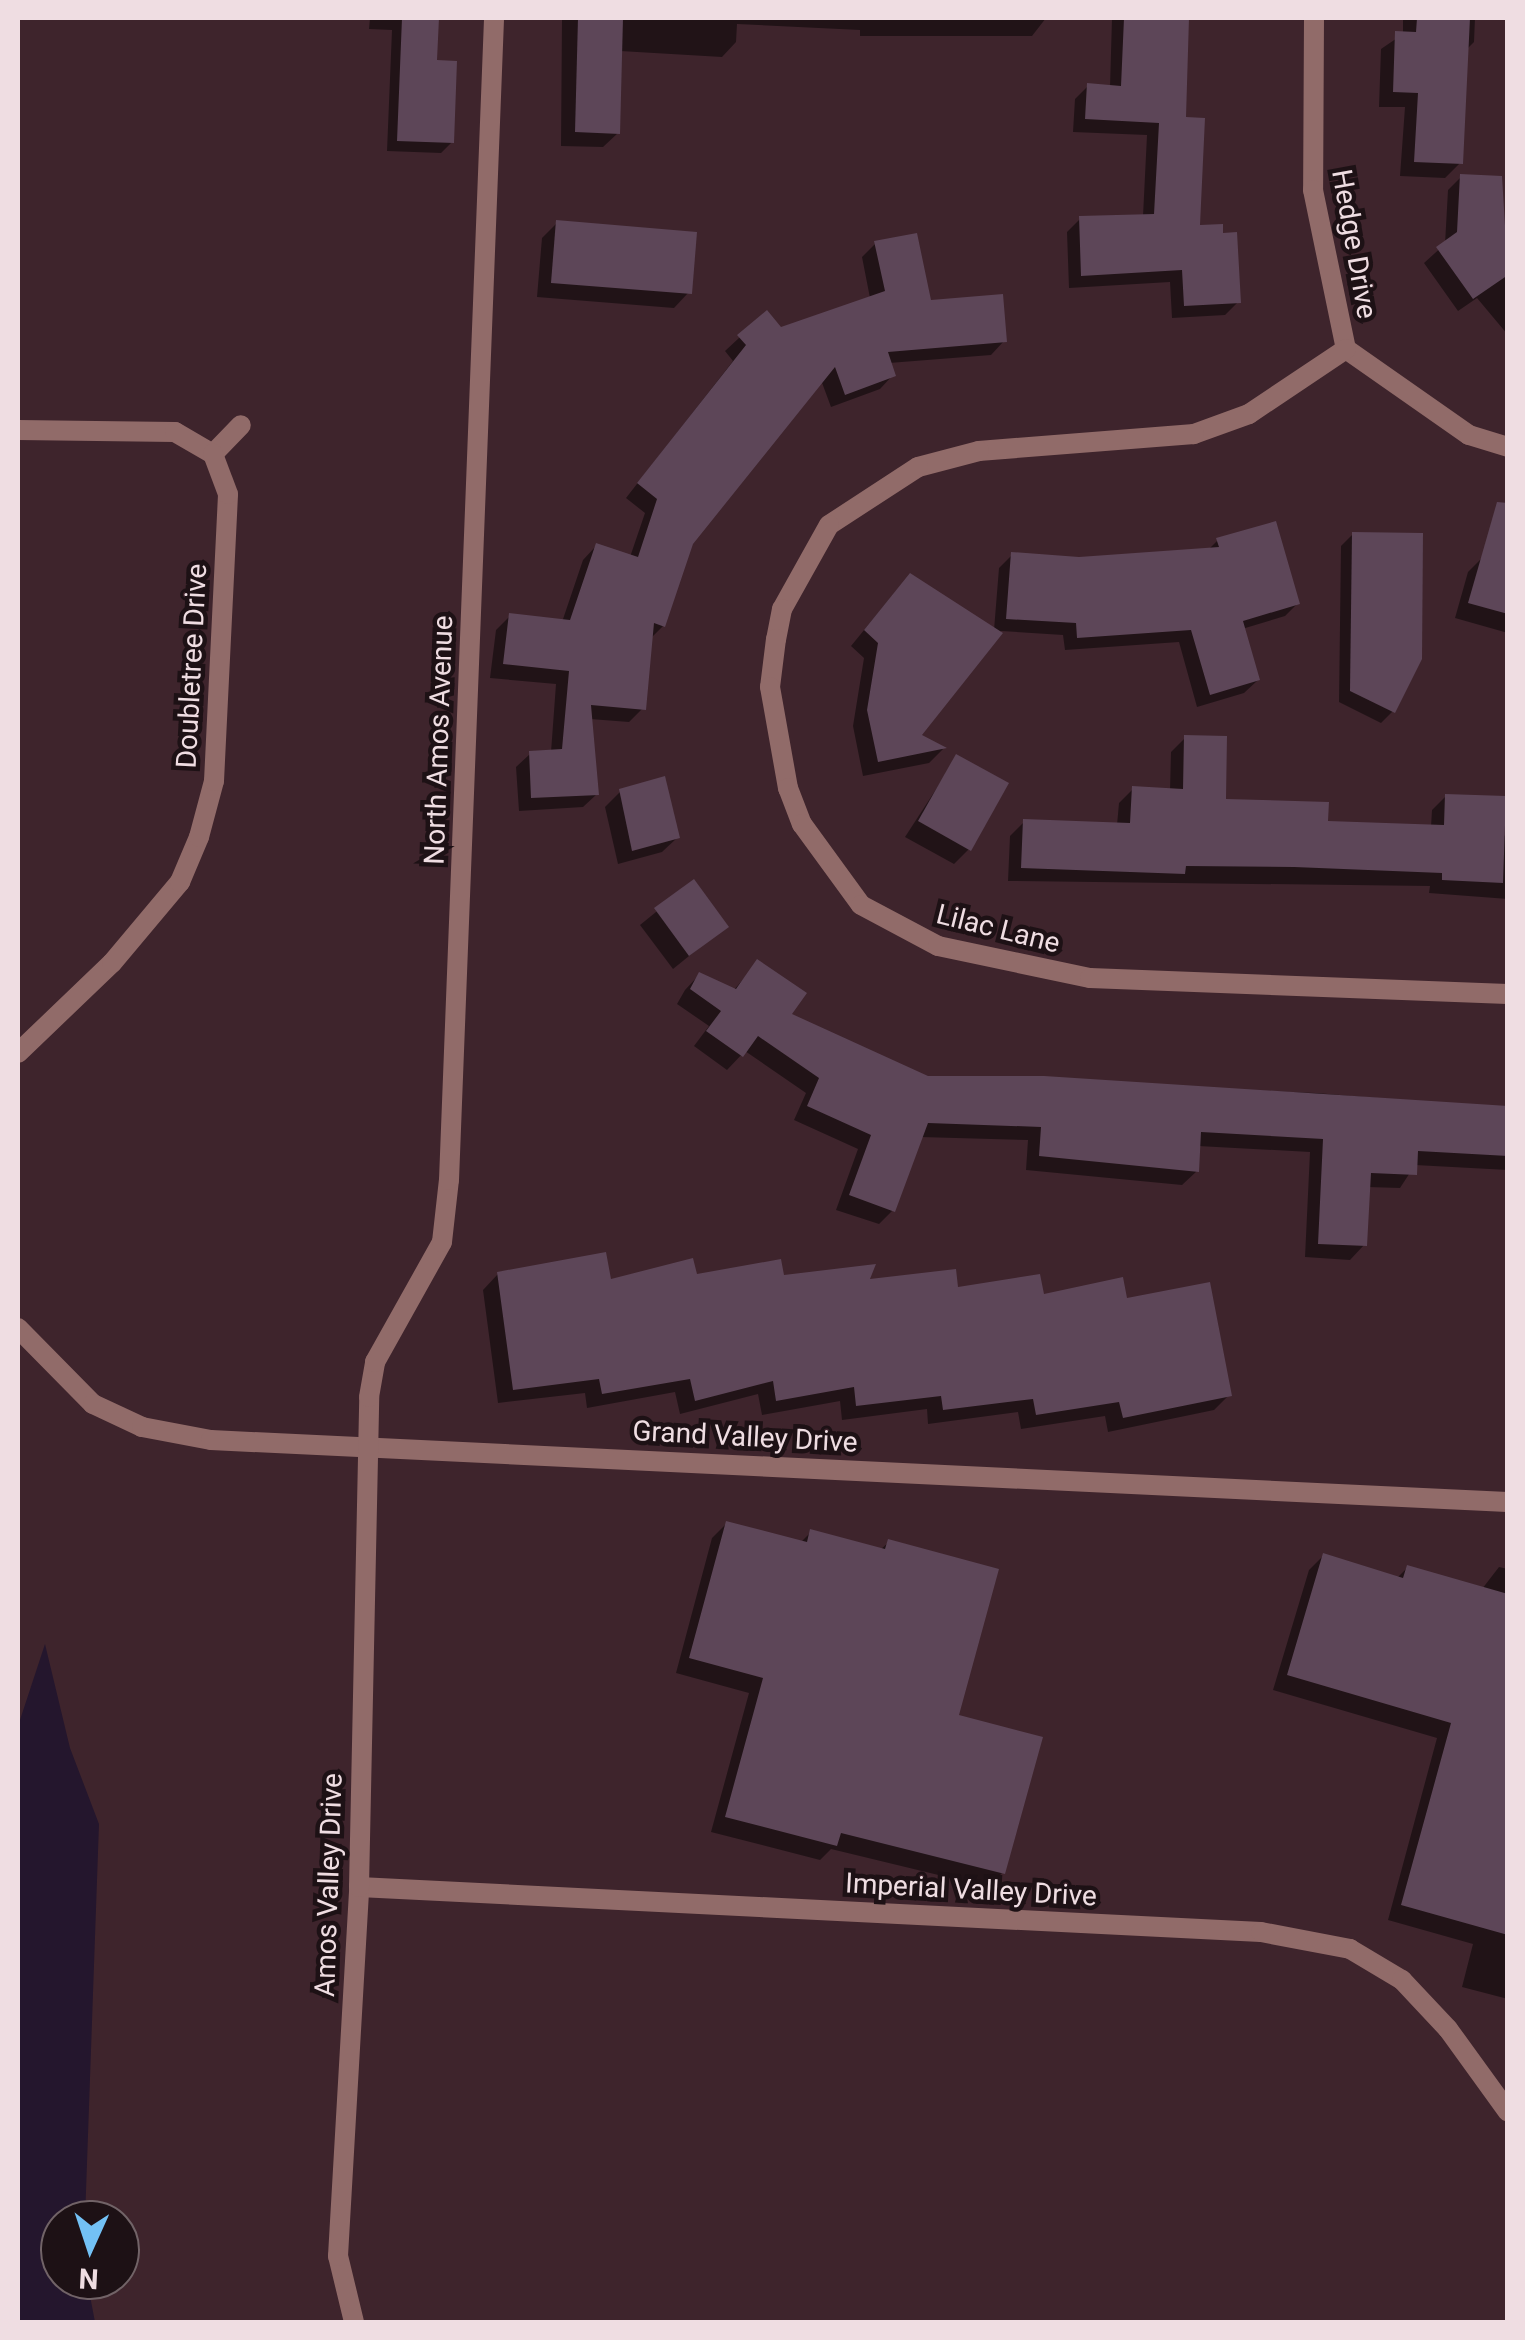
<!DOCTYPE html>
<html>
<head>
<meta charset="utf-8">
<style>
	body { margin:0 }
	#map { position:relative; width:1525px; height:2340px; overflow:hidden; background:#3e242c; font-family:Roboto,sans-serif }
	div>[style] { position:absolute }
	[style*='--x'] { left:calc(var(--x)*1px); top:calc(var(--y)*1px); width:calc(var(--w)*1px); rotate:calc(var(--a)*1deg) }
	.water>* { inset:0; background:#24162d }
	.shadow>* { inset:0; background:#0007 }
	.building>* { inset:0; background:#5d4658 }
	.street>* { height:20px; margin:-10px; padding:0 10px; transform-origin:10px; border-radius:10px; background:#916b69 }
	span { translate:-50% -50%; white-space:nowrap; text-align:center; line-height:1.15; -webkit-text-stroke:9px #1d1115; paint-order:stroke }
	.street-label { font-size:28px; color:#efdde2 }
	.frame { position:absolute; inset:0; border:20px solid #efdde2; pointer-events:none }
	.north { position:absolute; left:40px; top:2200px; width:100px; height:100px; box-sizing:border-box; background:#1d1115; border:2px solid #716367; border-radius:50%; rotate:183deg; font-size:28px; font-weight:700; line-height:40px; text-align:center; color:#efdde2 }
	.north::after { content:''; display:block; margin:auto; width:35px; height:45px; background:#73c1f5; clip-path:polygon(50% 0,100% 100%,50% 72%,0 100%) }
</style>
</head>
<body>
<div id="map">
	<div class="water">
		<i style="clip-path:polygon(45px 1644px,70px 1748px,99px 1824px,85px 2220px,60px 2220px,60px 2280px,87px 2280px,95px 2322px,18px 2322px,18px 1726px)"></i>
	</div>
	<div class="shadow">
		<i style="clip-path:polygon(370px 18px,437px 18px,434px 63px,452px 142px,441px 153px,387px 151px,392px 30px,369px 29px)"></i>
		<i style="clip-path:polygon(562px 18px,1046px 18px,1032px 36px,860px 36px,860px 30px,737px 24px,736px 42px,722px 57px,620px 51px,618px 133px,603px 147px,561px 146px)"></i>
		<i style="clip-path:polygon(1112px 18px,1187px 18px,1183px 119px,1197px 228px,1238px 302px,1225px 315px,1172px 318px,1170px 282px,1069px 288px,1067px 232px,1080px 219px,1143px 216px,1147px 135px,1073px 132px,1075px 99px,1088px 86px,1110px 87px)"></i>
		<i style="clip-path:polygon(1403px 18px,1475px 18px,1474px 42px,1466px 50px,1460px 163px,1445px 178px,1400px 176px,1405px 107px,1379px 107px,1381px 49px,1403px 34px)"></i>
		<i style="clip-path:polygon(1461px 177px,1508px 239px,1508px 335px,1477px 298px,1458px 311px,1424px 263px,1445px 244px,1448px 190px)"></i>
		<i style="clip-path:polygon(557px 223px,689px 292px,674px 308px,537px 297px,542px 238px)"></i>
		<i style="clip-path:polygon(876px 243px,929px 302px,1004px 341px,991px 355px,889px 363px,893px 375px,880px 389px,831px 407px,821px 380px,691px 543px,663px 626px,650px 639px,643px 708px,629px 722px,590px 719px,597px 794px,583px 807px,519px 811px,516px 767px,530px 754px,551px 752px,556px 684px,490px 678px,496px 630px,510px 616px,562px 622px,583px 560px,596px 546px,630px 557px,645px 513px,626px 498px,733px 361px,725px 351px,766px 313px,781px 330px,870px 298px,862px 257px)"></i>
		<i style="clip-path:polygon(1353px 534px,1393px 711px,1381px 723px,1339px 702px,1341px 546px)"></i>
		<i style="clip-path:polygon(1218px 540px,1298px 603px,1285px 616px,1242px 629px,1258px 680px,1244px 693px,1197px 707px,1179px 642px,1065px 650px,1063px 635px,1001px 631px,918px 735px,943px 749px,929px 763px,863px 776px,853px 726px,864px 658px,851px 646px,896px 591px,994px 630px,999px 568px,1012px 555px,1079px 559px,1207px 551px)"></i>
		<i style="clip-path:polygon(1483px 557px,1508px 564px,1508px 633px,1455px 618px,1468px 572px)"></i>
		<i style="clip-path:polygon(1185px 738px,1223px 801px,1326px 823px,1431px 827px,1432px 810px,1446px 796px,1508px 838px,1508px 899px,1429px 893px,1430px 886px,1008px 881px,1010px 836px,1024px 822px,1117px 825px,1119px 803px,1133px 789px,1170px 791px,1171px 752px)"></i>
		<i style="clip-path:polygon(957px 757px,969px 849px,954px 864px,905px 837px)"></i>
		<i style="clip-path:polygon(620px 792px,678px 837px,662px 852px,618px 864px,605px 807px)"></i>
		<i style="clip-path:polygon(693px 882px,726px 926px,673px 969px,640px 925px)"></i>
		<i style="clip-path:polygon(758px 962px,788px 1015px,928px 1078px,1316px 1093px,1508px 1109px,1508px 1170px,1415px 1165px,1400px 1188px,1367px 1187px,1364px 1245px,1350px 1260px,1305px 1257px,1310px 1152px,1198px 1146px,1197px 1171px,1182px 1185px,1026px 1170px,1028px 1140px,920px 1137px,893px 1210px,879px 1224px,836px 1210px,858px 1149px,794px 1120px,806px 1093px,745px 1051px,727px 1070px,694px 1046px,709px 1026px,677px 1004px,685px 990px,699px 975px,733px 991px)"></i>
		<i style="clip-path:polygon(498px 1274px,609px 1282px,782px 1278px,1126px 1300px,1229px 1395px,1214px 1410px,1108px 1432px,1105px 1416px,1021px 1429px,1018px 1412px,928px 1424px,927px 1409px,842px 1420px,840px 1401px,762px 1415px,758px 1394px,680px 1414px,675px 1392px,587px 1408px,585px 1393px,498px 1403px,483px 1290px)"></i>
		<i style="clip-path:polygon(727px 1523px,800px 1543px,811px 1532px,880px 1550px,889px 1542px,956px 1717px,1003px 1872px,988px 1887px,831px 1849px,820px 1860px,711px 1832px,749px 1693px,676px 1673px,712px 1538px)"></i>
		<i style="clip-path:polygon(1324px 1555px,1397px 1578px,1408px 1567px,1482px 1589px,1499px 1567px,1508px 1569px,1508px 1999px,1462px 1987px,1473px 1944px,1388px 1920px,1437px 1738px,1273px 1690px,1309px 1570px)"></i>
	</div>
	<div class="building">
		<i style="clip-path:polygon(402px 18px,439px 18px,437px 60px,457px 61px,454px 143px,397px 141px)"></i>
		<i style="clip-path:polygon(578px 18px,623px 18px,620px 134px,575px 132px)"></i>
		<i style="clip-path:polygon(1124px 18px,1189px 18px,1186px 117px,1205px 118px,1200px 225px,1223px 224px,1223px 233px,1237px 232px,1241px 303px,1184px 306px,1182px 270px,1081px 276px,1079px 216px,1154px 214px,1159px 123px,1085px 119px,1087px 83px,1121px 86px)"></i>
		<i style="clip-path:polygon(1417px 18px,1470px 18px,1463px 164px,1414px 162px,1418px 93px,1393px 92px,1395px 31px,1416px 32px)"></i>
		<i style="clip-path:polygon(1460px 174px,1502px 176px,1508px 275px,1473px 299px,1436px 247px,1457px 232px)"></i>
		<i style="clip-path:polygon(556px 220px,697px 232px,692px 294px,551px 283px)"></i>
		<i style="clip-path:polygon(917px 233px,931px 300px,1003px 294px,1007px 342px,888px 352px,896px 376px,845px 395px,835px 367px,693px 544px,665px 627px,654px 623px,646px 710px,591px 705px,599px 795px,531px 798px,529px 751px,562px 749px,569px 671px,503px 664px,509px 613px,570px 620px,596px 543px,638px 557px,657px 499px,637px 483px,746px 345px,737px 335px,767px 310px,781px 327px,885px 291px,874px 241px)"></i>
		<i style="clip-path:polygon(1497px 502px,1508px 503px,1508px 614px,1468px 603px)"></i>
		<i style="clip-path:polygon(1276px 521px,1300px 604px,1243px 621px,1260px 680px,1210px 695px,1191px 630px,1077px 638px,1076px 623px,1006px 619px,1011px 552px,1079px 557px,1219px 547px,1216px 538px)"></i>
		<i style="clip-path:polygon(1352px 532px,1423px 533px,1422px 659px,1395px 713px,1350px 691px)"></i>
		<i style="clip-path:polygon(910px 573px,1003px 633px,922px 735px,947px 748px,878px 762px,867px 710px,878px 643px,864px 630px)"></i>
		<i style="clip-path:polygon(1184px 735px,1227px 736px,1226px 799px,1329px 802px,1328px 821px,1444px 825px,1445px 794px,1506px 796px,1503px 883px,1442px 880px,1442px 873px,1294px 867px,1186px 866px,1185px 874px,1021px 868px,1023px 819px,1130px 823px,1132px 786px,1183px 789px)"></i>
		<i style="clip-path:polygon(956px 754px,1009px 783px,971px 851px,918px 821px)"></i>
		<i style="clip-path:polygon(665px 776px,680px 838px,632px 851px,619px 789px)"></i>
		<i style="clip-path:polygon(694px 879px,729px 927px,689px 956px,654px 908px)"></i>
		<i style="clip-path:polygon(757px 959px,807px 993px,792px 1014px,928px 1076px,1044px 1076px,1508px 1106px,1508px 1156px,1418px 1151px,1417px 1175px,1371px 1173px,1367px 1246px,1318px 1244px,1323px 1139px,1201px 1132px,1199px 1172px,1039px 1156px,1041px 1127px,928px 1123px,895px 1212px,849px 1195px,871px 1135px,807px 1106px,819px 1078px,758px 1036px,743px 1057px,706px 1031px,721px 1011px,690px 989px,699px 972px,736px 989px)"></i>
		<i style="clip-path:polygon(606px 1252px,611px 1279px,693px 1258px,697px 1274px,781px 1259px,784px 1275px,876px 1264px,870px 1279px,956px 1269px,958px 1287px,1040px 1274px,1044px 1294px,1123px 1277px,1127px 1298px,1210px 1282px,1232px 1396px,1123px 1418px,1119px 1402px,1036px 1415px,1033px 1399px,943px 1410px,941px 1396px,856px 1406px,854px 1387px,776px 1401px,773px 1381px,695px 1401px,690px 1379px,602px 1394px,599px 1379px,513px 1390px,497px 1272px)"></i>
		<i style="clip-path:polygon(726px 1521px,807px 1542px,810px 1529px,885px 1549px,888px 1539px,999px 1569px,959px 1715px,1043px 1737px,1005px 1874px,841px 1833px,837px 1846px,725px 1817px,763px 1678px,689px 1658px)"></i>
		<i style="clip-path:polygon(1323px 1553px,1403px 1578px,1407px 1565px,1508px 1594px,1508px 1935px,1401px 1905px,1451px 1723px,1287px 1675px)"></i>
	</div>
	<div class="street">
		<i style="--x:1314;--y:18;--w:172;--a:90.3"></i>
		<i style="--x:1313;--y:190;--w:162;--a:78.3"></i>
		<i style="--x:1346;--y:349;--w:150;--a:35"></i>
		<i style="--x:1469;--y:435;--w:41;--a:17.1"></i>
		<i style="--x:1346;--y:349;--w:117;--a:146.2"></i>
		<i style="--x:1249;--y:414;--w:59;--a:160"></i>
		<i style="--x:1194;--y:434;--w:216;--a:175.5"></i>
		<i style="--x:979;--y:451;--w:63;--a:165.3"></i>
		<i style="--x:918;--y:467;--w:106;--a:146.9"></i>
		<i style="--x:829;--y:525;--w:96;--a:119.2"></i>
		<i style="--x:782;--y:609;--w:31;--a:101"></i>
		<i style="--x:776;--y:639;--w:48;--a:97.1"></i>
		<i style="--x:770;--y:687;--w:103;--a:79.9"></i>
		<i style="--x:788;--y:788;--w:39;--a:69"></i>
		<i style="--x:802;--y:824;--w:100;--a:53.9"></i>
		<i style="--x:861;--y:905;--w:87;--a:28"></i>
		<i style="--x:938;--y:946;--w:155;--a:11.9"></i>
		<i style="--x:1090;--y:978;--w:418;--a:2.2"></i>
		<i style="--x:18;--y:430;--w:157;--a:0.7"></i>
		<i style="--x:175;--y:432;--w:44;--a:30.1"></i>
		<i style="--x:213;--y:454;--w:40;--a:-46"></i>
		<i style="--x:18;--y:1053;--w:130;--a:-43.8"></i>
		<i style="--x:112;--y:963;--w:106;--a:-50"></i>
		<i style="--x:180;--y:882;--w:49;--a:-67.1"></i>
		<i style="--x:199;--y:837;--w:58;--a:-75"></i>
		<i style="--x:214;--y:781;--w:287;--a:-87.2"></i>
		<i style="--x:228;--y:494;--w:43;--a:-110.6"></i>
		<i style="--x:18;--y:1328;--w:107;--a:45.4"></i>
		<i style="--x:93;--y:1404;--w:54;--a:25.1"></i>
		<i style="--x:142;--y:1427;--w:70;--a:10.7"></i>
		<i style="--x:211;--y:1440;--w:1298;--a:2.74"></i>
		<i style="--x:359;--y:1887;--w:903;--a:2.86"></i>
		<i style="--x:1261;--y:1932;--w:91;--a:10.8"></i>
		<i style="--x:1350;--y:1949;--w:61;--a:30.8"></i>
		<i style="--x:1402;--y:1980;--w:67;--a:46.8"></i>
		<i style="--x:1448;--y:2029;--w:102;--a:54.1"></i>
		<i style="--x:354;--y:2322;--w:68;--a:-103.6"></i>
		<i style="--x:338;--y:2256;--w:370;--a:-86.7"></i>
		<i style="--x:359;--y:1887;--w:490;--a:-88.8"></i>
		<i style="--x:369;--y:1397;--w:36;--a:-80"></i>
		<i style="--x:375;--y:1362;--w:137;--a:-60.8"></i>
		<i style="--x:442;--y:1242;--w:62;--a:-83.6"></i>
		<i style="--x:449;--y:1180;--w:1163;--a:-87.78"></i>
	</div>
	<div class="street-label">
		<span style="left:1354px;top:244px;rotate:80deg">Hedge Drive</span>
		<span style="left:192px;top:666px;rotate:-87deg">Doubletree Drive</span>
		<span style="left:439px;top:740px;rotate:-88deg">North Amos Avenue</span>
		<span style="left:998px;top:929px;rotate:14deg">Lilac Lane</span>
		<span style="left:745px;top:1437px;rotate:3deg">Grand Valley Drive</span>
		<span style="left:329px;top:1885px;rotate:-88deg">Amos Valley Drive</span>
		<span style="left:971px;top:1890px;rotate:3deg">Imperial Valley Drive</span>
	</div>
	<div class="frame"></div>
	<div class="north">N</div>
</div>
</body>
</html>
